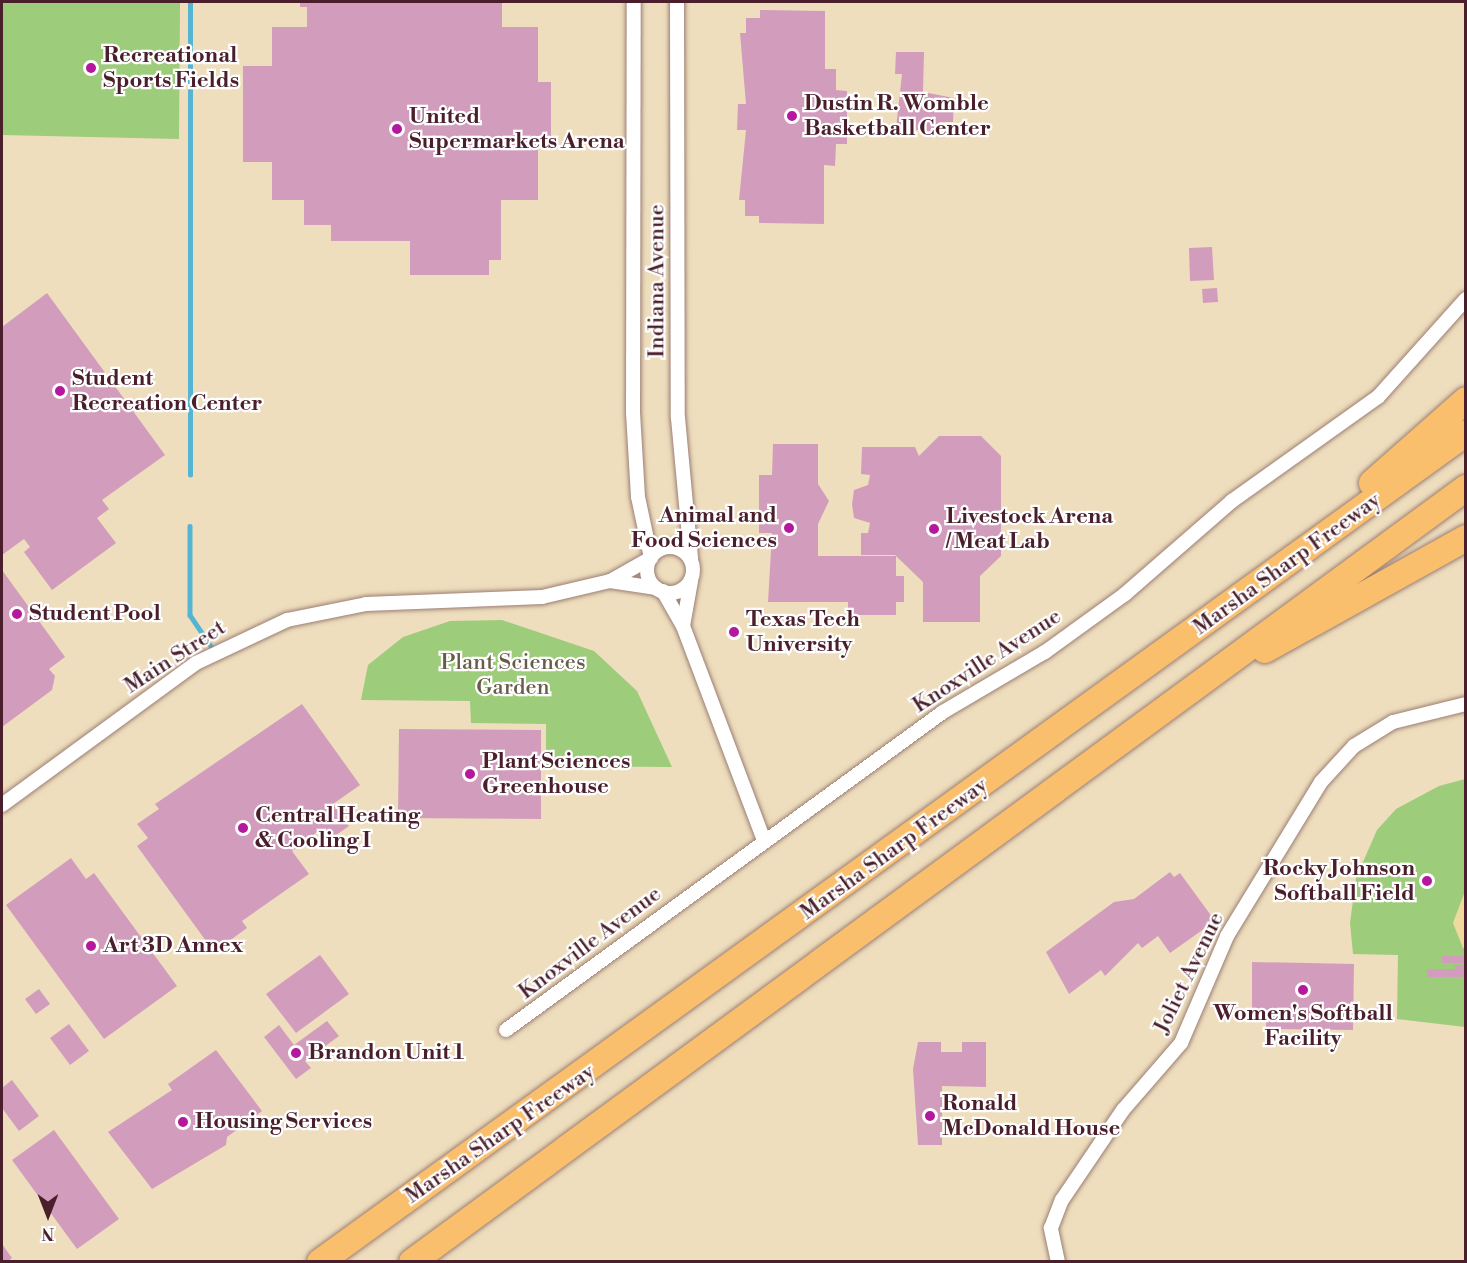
<!DOCTYPE html>
<html>
<head>
<meta charset="utf-8">
<style>
	body { margin:0 }
	#map { position:relative; width:1467px; height:1263px; overflow:hidden; background:#eedebd; font-family:"Libre Bodoni",serif }
	div>[style] { position:absolute }
	[style*='--x'] { left:calc(var(--x)*1px); top:calc(var(--y)*1px); width:calc(var(--w)*1px); rotate:calc(var(--a)*1deg) }
	.green>* { inset:0; background:#9dcc7b }
	.sand>* { inset:0; background:#eeda9e }
	.stream>* { height:4.5px; margin:-2.25px; padding:0 2.25px; transform-origin:2.25px; border-radius:2.25px; background:#54b5d3 }
	.building>* { inset:0; background:#d29dbd }
	.roads { filter:drop-shadow(0 0 2px #9c7e74) drop-shadow(0 0 2px #9c7e74) }
	.minor>* { height:14px; margin:-7px; padding:0 7px; transform-origin:7px; border-radius:7px; background:#fff }
	.minor>.ring { margin:-7px; padding:0; box-sizing:content-box; background:none; border:14px solid #fff; border-radius:50% }
	.motorway>* { height:26px; margin:-13px; padding:0 13px; transform-origin:13px; border-radius:13px; background:#f9bf6d }
	.dots>* { width:16px; height:16px; translate:-50% -50%; box-sizing:border-box; border:3px solid #fff; border-radius:50% }
	span { translate:-50% -50%; white-space:nowrap; text-align:center; line-height:1.15; -webkit-text-stroke:4.5px #fff; paint-order:stroke }
	.poi-label { font-size:22px; color:#4a1f2b; font-weight:700 }
	.left { translate:0 -50%; text-align:left }
	.right { translate:-100% -50%; text-align:right }
	.street-label { font-size:22px; color:#4a1f2b }
	.park-label { font-size:22px; color:#675c47 }
	.frame { position:absolute; inset:0; border:3px solid #4a1f2b; pointer-events:none }
	.north { position:absolute; left:18px; top:1185px; width:60px; height:60px; -webkit-text-stroke:4px #fff; paint-order:stroke; rotate:180deg; font-size:16px; font-weight:700; line-height:24px; text-align:center; color:#4a1f2b }
	.north::after { content:''; display:block; margin:auto; width:21px; height:27px; background:#4a1f2b; clip-path:polygon(50% 0,100% 100%,50% 72%,0 100%) }
</style>
</head>
<body>
<div id="map">
	<div class="green">
		<i style="clip-path:polygon(2px 2px,180px 2px,179px 139px,2px 135px)"></i>
		<i style="clip-path:polygon(502px 620px,594px 651px,637px 691px,672px 767px,546px 766px,546px 724px,471px 723px,470px 701px,361px 700px,368px 665px,403px 637px,450px 621px)"></i>
		<i style="clip-path:polygon(1465px 779px,1465px 1027px,1397px 1019px,1398px 955px,1353px 954px,1350px 923px,1356px 878px,1377px 830px,1396px 809px,1439px 786px)"></i>
	</div>
	<div class="sand">
		<i style="clip-path:polygon(1465px 891px,1466px 948px,1463px 948px,1453px 923px)"></i>
	</div>
	<div class="stream">
		<i style="--x:190;--y:475;--w:473;--a:-90"></i>
		<i style="--x:190;--y:526;--w:89;--a:90"></i>
		<i style="--x:190;--y:615;--w:45;--a:56"></i>
	</div>
	<div class="building">
		<i style="clip-path:polygon(300px 2px,502px 2px,502px 27px,538px 27px,538px 82px,551px 82px,551px 144px,538px 144px,538px 200px,501px 200px,501px 260px,489px 260px,489px 275px,410px 275px,410px 241px,331px 241px,331px 225px,304px 225px,304px 200px,272px 200px,272px 162px,243px 162px,243px 66px,272px 66px,272px 27px,307px 27px,307px 7px,300px 7px)"></i>
		<i style="clip-path:polygon(760px 10px,825px 11px,825px 69px,836px 69px,836px 90px,847px 91px,847px 144px,836px 144px,835px 166px,824px 165px,824px 224px,759px 223px,759px 216px,745px 216px,745px 200px,739px 200px,746px 130px,737px 130px,738px 104px,746px 104px,740px 33px,746px 33px,746px 18px,760px 18px)"></i>
		<i style="clip-path:polygon(896px 52px,924px 52px,923px 92px,954px 98px,953px 122px,939px 122px,939px 132px,896px 128px,902px 74px,895px 74px)"></i>
		<i style="clip-path:polygon(1212px 247px,1214px 280px,1190px 281px,1189px 248px)"></i>
		<i style="clip-path:polygon(1217px 288px,1218px 302px,1203px 303px,1202px 289px)"></i>
		<i style="clip-path:polygon(47px 293px,165px 455px,102px 500px,109px 509px,97px 518px,116px 543px,52px 590px,24px 552px,30px 547px,24px 539px,2px 555px,2px 327px)"></i>
		<i style="clip-path:polygon(939px 436px,981px 436px,1001px 456px,1001px 556px,980px 576px,980px 622px,923px 622px,923px 582px,895px 555px,861px 555px,861px 533px,868px 533px,870px 523px,854px 518px,852px 504px,854px 490px,868px 485px,870px 475px,861px 474px,862px 447px,915px 447px,919px 456px)"></i>
		<i style="clip-path:polygon(773px 444px,818px 444px,818px 484px,829px 501px,818px 524px,818px 556px,896px 556px,896px 576px,904px 576px,904px 602px,896px 602px,896px 615px,848px 615px,848px 602px,768px 602px,772px 533px,759px 533px,759px 475px,772px 475px)"></i>
		<i style="clip-path:polygon(2px 570px,65px 657px,49px 669px,55px 676px,52px 690px,2px 727px)"></i>
		<i style="clip-path:polygon(302px 704px,360px 785px,333px 804px,349px 826px,329px 840px,321px 829px,292px 851px,309px 874px,242px 921px,247px 928px,214px 952px,137px 846px,148px 838px,137px 824px,159px 809px,155px 804px)"></i>
		<i style="clip-path:polygon(399px 729px,541px 730px,541px 819px,398px 818px)"></i>
		<i style="clip-path:polygon(71px 858px,86px 879px,94px 873px,177px 986px,104px 1039px,6px 905px)"></i>
		<i style="clip-path:polygon(1170px 872px,1174px 877px,1180px 873px,1215px 921px,1170px 953px,1158px 936px,1142px 948px,1138px 943px,1105px 976px,1101px 970px,1069px 994px,1046px 952px,1114px 902px,1134px 899px)"></i>
		<i style="clip-path:polygon(320px 955px,349px 994px,296px 1033px,266px 994px)"></i>
		<i style="clip-path:polygon(1441px 956px,1466px 956px,1466px 963px,1441px 963px)"></i>
		<i style="clip-path:polygon(1252px 962px,1354px 964px,1353px 1030px,1266px 1029px,1266px 1016px,1252px 1016px)"></i>
		<i style="clip-path:polygon(1455px 965px,1466px 965px,1466px 977px,1427px 977px,1427px 969px,1455px 969px)"></i>
		<i style="clip-path:polygon(39px 989px,50px 1004px,36px 1014px,25px 999px)"></i>
		<i style="clip-path:polygon(327px 1021px,339px 1036px,305px 1061px,311px 1068px,296px 1079px,264px 1037px,279px 1025px,294px 1045px)"></i>
		<i style="clip-path:polygon(69px 1024px,89px 1051px,70px 1065px,50px 1038px)"></i>
		<i style="clip-path:polygon(918px 1042px,941px 1042px,941px 1052px,962px 1052px,962px 1042px,986px 1042px,986px 1087px,942px 1086px,942px 1145px,918px 1145px,913px 1069px)"></i>
		<i style="clip-path:polygon(216px 1050px,262px 1111px,227px 1137px,226px 1145px,152px 1189px,108px 1132px,172px 1090px,168px 1084px)"></i>
		<i style="clip-path:polygon(12px 1080px,39px 1116px,19px 1131px,2px 1108px,2px 1088px)"></i>
		<i style="clip-path:polygon(54px 1130px,119px 1219px,77px 1249px,12px 1160px)"></i>
		<i style="clip-path:polygon(2px 1244px,12px 1258px,7px 1262px,2px 1262px)"></i>
	</div>
	<div class="roads">
		<div class="minor">
			<i style="--x:677;--y:2;--w:416;--a:89.9"></i>
			<i style="--x:678;--y:418;--w:142;--a:84.7"></i>
			<i class="ring" style="left:647px;top:547px;width:32px;height:32px"></i>
			<i style="--x:612;--y:580;--w:45;--a:-29.4"></i>
			<i style="--x:651;--y:558;--w:62;--a:-102"></i>
			<i style="--x:638;--y:497;--w:84;--a:-93.4"></i>
			<i style="--x:633;--y:413;--w:411;--a:-89.9"></i>
			<i style="--x:663;--y:591;--w:40;--a:60.3"></i>
			<i style="--x:683;--y:626;--w:229;--a:69.3"></i>
			<i style="--x:683;--y:626;--w:46;--a:-79.9"></i>
			<i style="--x:2;--y:805;--w:240;--a:-36.2"></i>
			<i style="--x:196;--y:663;--w:101;--a:-25.3"></i>
			<i style="--x:287;--y:620;--w:81;--a:-11.4"></i>
			<i style="--x:366;--y:604;--w:176;--a:-2.3"></i>
			<i style="--x:542;--y:597;--w:70;--a:-13.2"></i>
			<i style="--x:610;--y:581;--w:47;--a:8.7"></i>
			<i style="--x:506;--y:1030;--w:540;--a:-36.04"></i>
			<i style="--x:943;--y:712;--w:118;--a:-30.5"></i>
			<i style="--x:1045;--y:652;--w:99;--a:-35.9"></i>
			<i style="--x:1125;--y:594;--w:142;--a:-41"></i>
			<i style="--x:1232;--y:501;--w:179;--a:-35.5"></i>
			<i style="--x:1378;--y:397;--w:132;--a:-48.1"></i>
			<i style="--x:1058;--y:1262;--w:35;--a:-102"></i>
			<i style="--x:1051;--y:1228;--w:30;--a:-69"></i>
			<i style="--x:1062;--y:1200;--w:109;--a:-55.9"></i>
			<i style="--x:1123;--y:1110;--w:89;--a:-49.1"></i>
			<i style="--x:1181;--y:1043;--w:116;--a:-66.7"></i>
			<i style="--x:1227;--y:936;--w:180;--a:-58.6"></i>
			<i style="--x:1321;--y:782;--w:49;--a:-47.5"></i>
			<i style="--x:1354;--y:746;--w:46;--a:-31.6"></i>
			<i style="--x:1393;--y:722;--w:75;--a:-13.9"></i>
		</div>
		<div class="motorway">
			<i style="--x:1372;--y:483;--w:125;--a:-41.4"></i>
			<i style="--x:1265;--y:650;--w:230;--a:-29.1"></i>
			<i style="--x:320;--y:1262;--w:1414;--a:-35.88"></i>
			<i style="--x:412;--y:1262;--w:1308;--a:-36.29"></i>
		</div>
	</div>
	<div class="dots">
		<i style="left:91px;top:68px;background:#b5179e"></i>
		<i style="left:792px;top:116px;background:#b5179e"></i>
		<i style="left:397px;top:129px;background:#b5179e"></i>
		<i style="left:60px;top:391px;background:#b5179e"></i>
		<i style="left:789px;top:528px;background:#b5179e"></i>
		<i style="left:934px;top:529px;background:#b5179e"></i>
		<i style="left:17px;top:614px;background:#b5179e"></i>
		<i style="left:734px;top:632px;background:#b5179e"></i>
		<i style="left:470px;top:774px;background:#b5179e"></i>
		<i style="left:243px;top:828px;background:#b5179e"></i>
		<i style="left:1427px;top:881px;background:#b5179e"></i>
		<i style="left:91px;top:946px;background:#b5179e"></i>
		<i style="left:1303px;top:990px;background:#b5179e"></i>
		<i style="left:296px;top:1053px;background:#b5179e"></i>
		<i style="left:930px;top:1116px;background:#b5179e"></i>
		<i style="left:183px;top:1122px;background:#b5179e"></i>
	</div>
	<div class="poi-label">
		<span class="left" style="left:103px;top:68px">Recreational<br>Sports Fields</span>
		<span class="left" style="left:804px;top:116px">Dustin R. Womble<br>Basketball Center</span>
		<span class="left" style="left:409px;top:129px">United<br>Supermarkets Arena</span>
		<span class="left" style="left:72px;top:391px">Student<br>Recreation Center</span>
		<span class="right" style="left:777px;top:528px">Animal and<br>Food Sciences</span>
		<span class="left" style="left:946px;top:529px">Livestock Arena<br>/ Meat Lab</span>
		<span class="left" style="left:29px;top:614px">Student Pool</span>
		<span class="left" style="left:746px;top:632px">Texas Tech<br>University</span>
		<span class="left" style="left:482px;top:774px">Plant Sciences<br>Greenhouse</span>
		<span class="left" style="left:255px;top:828px">Central Heating<br>&amp; Cooling I</span>
		<span class="right" style="left:1415px;top:881px">Rocky Johnson<br>Softball Field</span>
		<span class="left" style="left:103px;top:946px">Art 3D Annex</span>
		<span style="left:1303px;top:1026px">Women's Softball<br>Facility</span>
		<span class="left" style="left:308px;top:1053px">Brandon Unit 1</span>
		<span class="left" style="left:942px;top:1116px">Ronald<br>McDonald House</span>
		<span class="left" style="left:195px;top:1122px">Housing Services</span>
	</div>
	<div class="street-label">
		<span style="left:657px;top:281px;rotate:-90deg">Indiana Avenue</span>
		<span style="left:1287px;top:564px;rotate:-36deg">Marsha Sharp Freeway</span>
		<span style="left:175px;top:657px;rotate:-33deg">Main Street</span>
		<span style="left:987px;top:661px;rotate:-33deg">Knoxville Avenue</span>
		<span style="left:894px;top:849px;rotate:-36deg">Marsha Sharp Freeway</span>
		<span style="left:590px;top:943px;rotate:-37deg">Knoxville Avenue</span>
		<span style="left:1189px;top:973px;rotate:-64deg">Joliet Avenue</span>
		<span style="left:500px;top:1134px;rotate:-35deg">Marsha Sharp Freeway</span>
	</div>
	<div class="park-label">
		<span style="left:513px;top:675px">Plant Sciences<br>Garden</span>
	</div>
	<div class="frame"></div>
	<div class="north">N</div>
</div>
</body>
</html>
